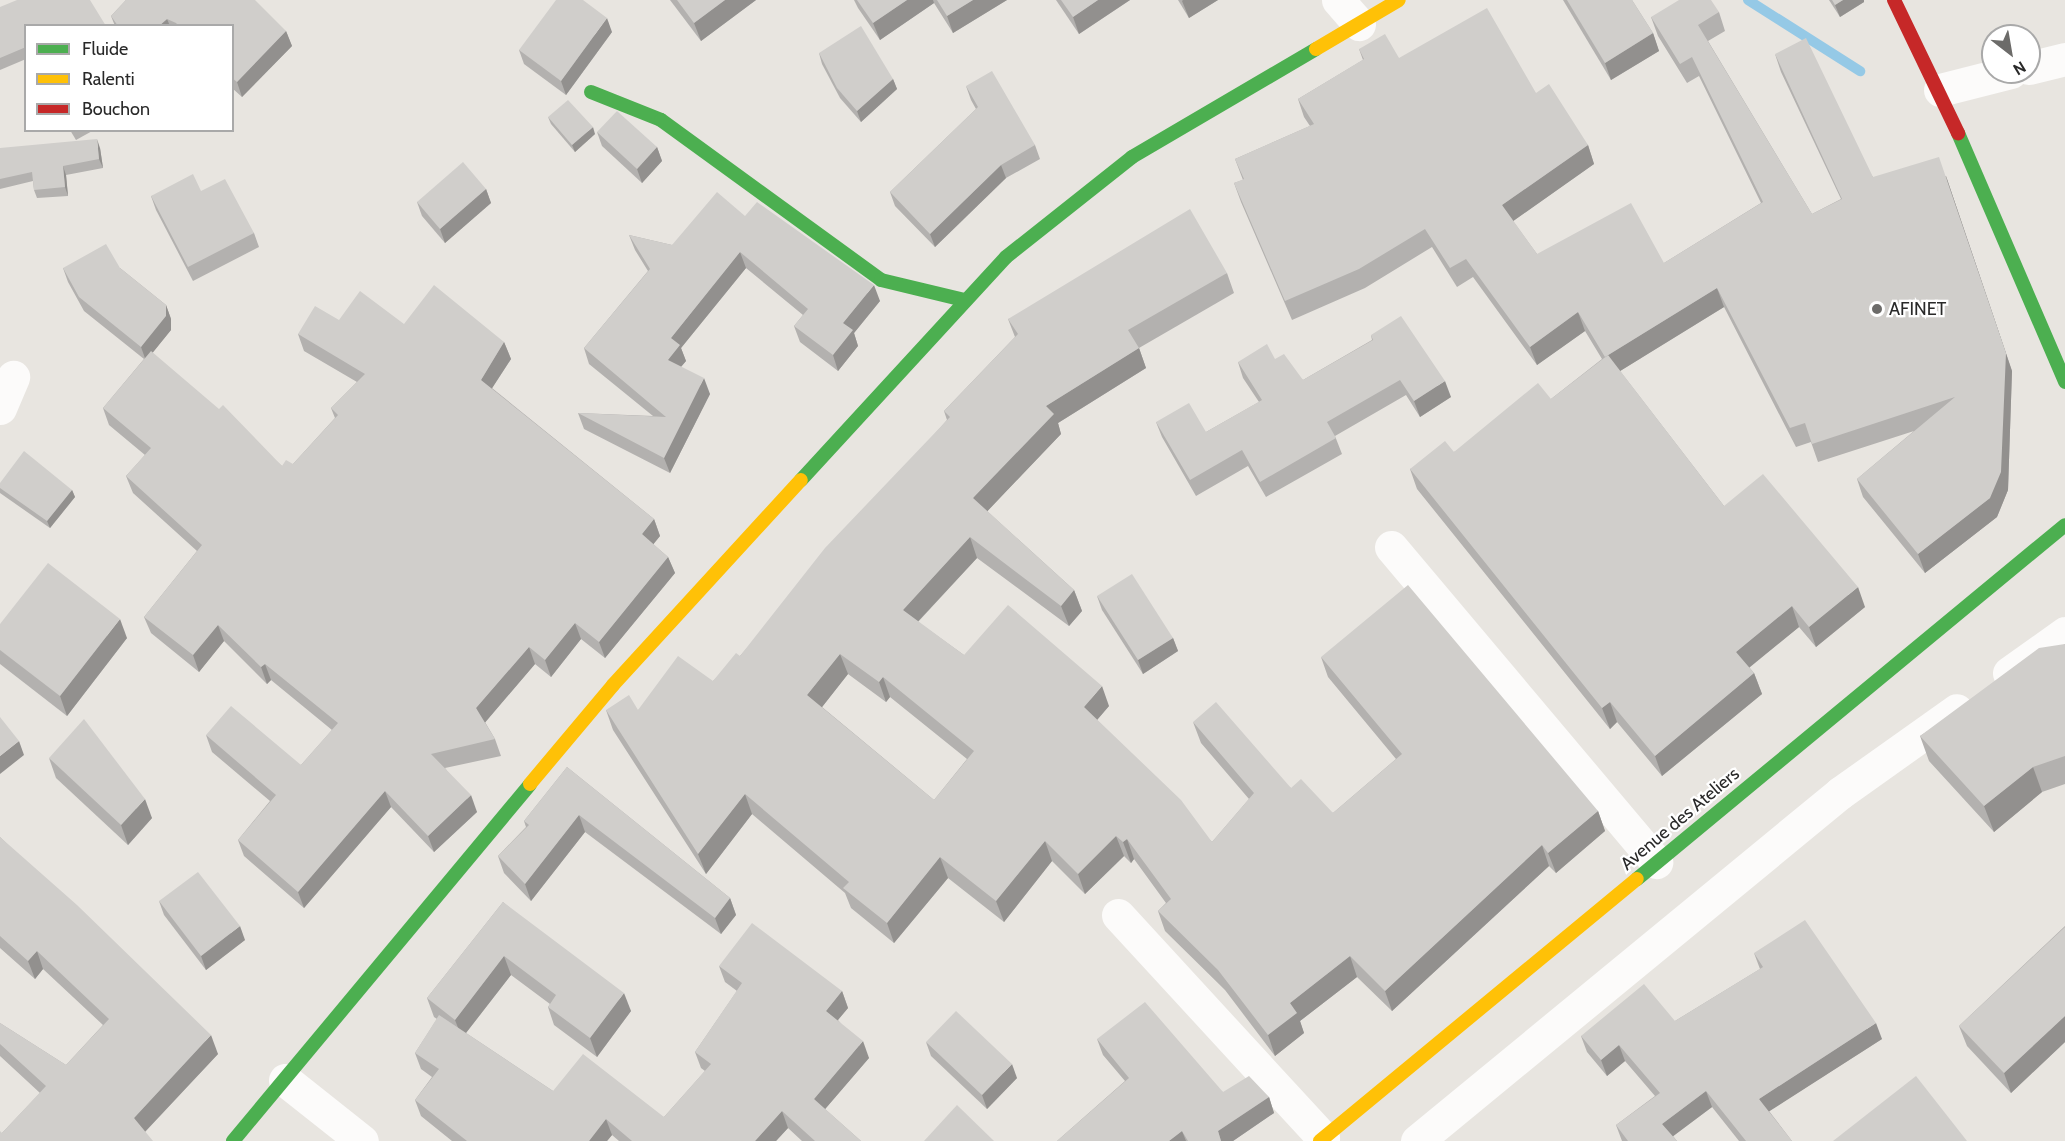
<!DOCTYPE html>
<html>
<head>
<meta charset="utf-8">
<style>
	body { margin:0 }
	#map { position:relative; width:2065px; height:1141px; overflow:hidden; background:#e8e5e0; font-family:Cabin,sans-serif }
	div>[style] { position:absolute }
	[style*='--x'] { left:calc(var(--x)*1px); top:calc(var(--y)*1px); width:calc(var(--w)*1px); rotate:calc(var(--a)*1deg) }
	.stream>* { height:10px; margin:-5px; padding:0 5px; transform-origin:5px; border-radius:5px; background:#95c9e6 }
	.street>* { height:33px; margin:-16.5px; padding:0 16.5px; transform-origin:16.5px; border-radius:16.5px; background:#fcfbfa }
	.fast>* { height:14px; margin:-7px; padding:0 7px; transform-origin:7px; border-radius:7px; background:#4caf50 }
	.slow>* { height:14px; margin:-7px; padding:0 7px; transform-origin:7px; border-radius:7px; background:#ffc107 }
	.jam>* { height:14px; margin:-7px; padding:0 7px; transform-origin:7px; border-radius:7px; background:#c62828 }
	.wall>* { inset:0; background:#b3b1af }
	.shaded-wall>* { inset:0; background:#92908e }
	.building>* { inset:0; background:#d0cecb }
	.dots>* { width:16px; height:16px; translate:-50% -50%; box-sizing:border-box; border:3px solid #fff; border-radius:50% }
	span { translate:-50% -50%; white-space:nowrap; text-align:center; line-height:1.15; -webkit-text-stroke:4.5px #fff; paint-order:stroke }
	.poi-label { font-size:18px; color:#292929 }
	.left { translate:0 -50%; text-align:left }
	.street-label { font-size:18px; color:#292929 }
	.legend { position:absolute; left:24px; top:24px; width:210px; height:108px; box-sizing:border-box; background:#fff; border:2px solid #a9a9a9; margin:0; padding:8px 10px; list-style:none; font-size:18px; color:#292929 }
	.legend li { display:flex; align-items:center; gap:12px; height:30px }
	.legend b { width:30px; border:2px solid #a9a9a9 }
	.north { position:absolute; left:1981px; top:24px; width:60px; height:60px; box-sizing:border-box; background:#fff; border:2px solid #a9a9a9; border-radius:50%; rotate:149deg; font-size:16px; font-weight:700; line-height:24px; text-align:center; color:#292929 }
	.north::after { content:''; display:block; margin:auto; width:21px; height:27px; background:#6c6b69; clip-path:polygon(50% 0,100% 100%,50% 72%,0 100%) }
</style>
</head>
<body>
<div id="map">
	<div class="stream">
		<i style="--x:1748;--y:0;--w:133;--a:32.4"></i>
	</div>
	<div class="street">
		<i style="--x:1338;--y:0;--w:32;--a:49"></i>
		<i style="--x:2029;--y:68;--w:37;--a:-14"></i>
		<i style="--x:1940;--y:90;--w:73;--a:-14.2"></i>
		<i style="--x:0;--y:408;--w:34;--a:-67"></i>
		<i style="--x:1391;--y:547;--w:412;--a:49.9"></i>
		<i style="--x:2009;--y:673;--w:69;--a:-35.5"></i>
		<i style="--x:1118;--y:915;--w:303;--a:47.4"></i>
		<i style="--x:285;--y:1080;--w:98;--a:38.4"></i>
		<i style="--x:1417;--y:1141;--w:548;--a:-39.44"></i>
		<i style="--x:1840;--y:793;--w:143;--a:-35.4"></i>
	</div>
	<div class="fast">
		<i style="--x:591;--y:92;--w:75;--a:21.8"></i>
		<i style="--x:661;--y:120;--w:272;--a:36"></i>
		<i style="--x:881;--y:280;--w:85;--a:13.5"></i>
		<i style="--x:1958;--y:133;--w:271;--a:66.7"></i>
		<i style="--x:801;--y:480;--w:303;--a:-47.4"></i>
		<i style="--x:1006;--y:257;--w:161;--a:-38.4"></i>
		<i style="--x:1132;--y:157;--w:213;--a:-30.4"></i>
		<i style="--x:1637;--y:879;--w:555;--a:-39.59"></i>
		<i style="--x:233;--y:1141;--w:464;--a:-50.2"></i>
	</div>
	<div class="slow">
		<i style="--x:1316;--y:49;--w:96;--a:-30.6"></i>
		<i style="--x:530;--y:784;--w:129;--a:-50"></i>
		<i style="--x:613;--y:685;--w:278;--a:-47.5"></i>
		<i style="--x:1320;--y:1141;--w:411;--a:-39.6"></i>
	</div>
	<div class="jam">
		<i style="--x:1894;--y:0;--w:148;--a:64.3"></i>
	</div>
	<div class="wall">
		<i style="clip-path:polygon(126px 0,286px 31px,292px 46px,242px 97px,232px 88px,232px 26px,115px 26px,111px 16px)"></i>
		<i style="clip-path:polygon(670px 0,756px 0,701px 41px)"></i>
		<i style="clip-path:polygon(854px 0,1007px 0,953px 33px,934px 3px,880px 40px,858px 8px)"></i>
		<i style="clip-path:polygon(1056px 0,1130px 0,1079px 34px)"></i>
		<i style="clip-path:polygon(1178px 0,1218px 0,1189px 18px)"></i>
		<i style="clip-path:polygon(1563px 0,1632px 0,1653px 33px,1659px 51px,1611px 80px)"></i>
		<i style="clip-path:polygon(1829px 0,1864px 0,1864px 2px,1840px 17px)"></i>
		<i style="clip-path:polygon(0 7px,26px 26px,26px 59px,0 70px)"></i>
		<i style="clip-path:polygon(1719px 12px,1725px 31px,1708px 41px,1812px 214px,1841px 199px,1781px 72px,1775px 54px,1873px 177px,1946px 176px,2012px 371px,2008px 490px,1997px 517px,1925px 573px,1863px 497px,1857px 479px,1914px 431px,1818px 462px,1811px 442px,1796px 447px,1724px 307px,1620px 371px,1724px 506px,1865px 607px,1816px 647px,1799px 627px,1749px 667px,1754px 673px,1762px 694px,1662px 776px,1617px 722px,1610px 729px,1417px 489px,1410px 469px,1454px 452px,1551px 399px,1602px 359px,1585px 331px,1537px 365px,1473px 277px,1457px 287px,1432px 247px,1365px 288px,1292px 320px,1241px 202px,1234px 183px,1243px 180px,1235px 159px,1310px 126px,1304px 117px,1298px 99px,1363px 60px,1359px 49px,1399px 58px,1536px 93px,1588px 145px,1594px 164px,1513px 221px,1537px 254px,1664px 263px,1761px 203px,1699px 76px,1687px 83px,1658px 36px,1651px 17px)"></i>
		<i style="clip-path:polygon(612px 32px,566px 95px,524px 64px,519px 50px)"></i>
		<i style="clip-path:polygon(819px 53px,893px 79px,897px 89px,861px 122px,840px 98px,822px 64px)"></i>
		<i style="clip-path:polygon(966px 86px,1035px 145px,1040px 159px,1006px 178px,935px 247px,895px 206px,890px 192px,976px 109px,971px 100px)"></i>
		<i style="clip-path:polygon(548px 117px,595px 134px,575px 152px,551px 124px)"></i>
		<i style="clip-path:polygon(70px 130px,94px 130px,76px 140px)"></i>
		<i style="clip-path:polygon(597px 132px,657px 147px,662px 161px,642px 183px,602px 146px)"></i>
		<i style="clip-path:polygon(0 148px,100px 148px,103px 168px,66px 175px,68px 196px,37px 198px,34px 190px,33px 181px,0 189px)"></i>
		<i style="clip-path:polygon(486px 189px,491px 203px,445px 243px,422px 216px,417px 202px)"></i>
		<i style="clip-path:polygon(201px 191px,254px 233px,259px 247px,193px 281px,156px 210px,151px 196px)"></i>
		<i style="clip-path:polygon(745px 216px,880px 301px,854px 333px,858px 346px,838px 371px,800px 342px,794px 326px,803px 315px,746px 268px,681px 348px,686px 361px,681px 367px,710px 394px,670px 473px,584px 429px,578px 413px,653px 416px,589px 364px,584px 348px,648px 271px,635px 250px,629px 235px,672px 245px)"></i>
		<i style="clip-path:polygon(63px 268px,120px 268px,166px 305px,171px 319px,171px 330px,152px 353px,282px 466px,293px 464px,335px 418px,331px 408px,357px 382px,304px 351px,298px 334px,339px 320px,404px 324px,504px 342px,511px 359px,492px 388px,654px 519px,660px 536px,653px 544px,668px 557px,675px 573px,605px 658px,581px 639px,551px 677px,535px 664px,485px 722px,495px 739px,501px 756px,445px 768px,477px 812px,434px 852px,391px 807px,304px 908px,244px 856px,238px 840px,270px 801px,212px 752px,206px 735px,301px 765px,332px 730px,271px 680px,267px 684px,224px 641px,199px 672px,151px 633px,144px 617px,197px 551px,133px 493px,126px 476px,145px 455px,109px 425px,103px 408px,144px 359px,84px 311px,68px 282px)"></i>
		<i style="clip-path:polygon(evenodd,1227px 273px,1234px 293px,1139px 348px,1146px 368px,1058px 423px,1061px 434px,987px 511px,1074px 590px,1082px 611px,1069px 626px,977px 558px,918px 622px,964px 655px,1109px 706px,1097px 720px,1212px 842px,1249px 799px,1201px 743px,1193px 722px,1291px 788px,1333px 813px,1396px 759px,1328px 677px,1321px 657px,1598px 811px,1605px 831px,1556px 873px,1549px 866px,1392px 1011px,1357px 977px,1300px 1021px,1304px 1033px,1275px 1056px,1225px 990px,1165px 931px,1158px 911px,1166px 903px,1134px 859px,1131px 863px,1124px 856px,1085px 894px,1052px 861px,1004px 922px,948px 878px,894px 943px,851px 908px,845px 893px,752px 814px,706px 874px,613px 730px,606px 710px,638px 710px,713px 681px,740px 656px,947px 420px,944px 411px,1015px 337px,1008px 319px,1227px 273px,848px 674px,886px 702px,890px 697px,967px 759px,934px 800px,822px 707px,848px 674px)"></i>
		<i style="clip-path:polygon(1371px 335px,1451px 397px,1420px 417px,1406px 395px,1335px 436px,1342px 454px,1266px 497px,1248px 466px,1196px 496px,1162px 437px,1156px 422px,1206px 432px,1259px 402px,1243px 378px,1238px 362px,1275px 359px,1303px 380px,1372px 340px)"></i>
		<i style="clip-path:polygon(0 483px,72px 490px,75px 497px,50px 528px,0 493px)"></i>
		<i style="clip-path:polygon(1097px 596px,1173px 638px,1178px 651px,1143px 674px,1102px 610px)"></i>
		<i style="clip-path:polygon(0 624px,127px 638px,67px 716px,0 664px)"></i>
		<i style="clip-path:polygon(2065px 644px,2065px 784px,2042px 792px,1994px 832px,1929px 761px,1920px 736px)"></i>
		<i style="clip-path:polygon(49px 758px,152px 818px,128px 845px,56px 778px)"></i>
		<i style="clip-path:polygon(567px 767px,730px 898px,736px 915px,721px 934px,585px 832px,531px 901px,504px 873px,498px 856px,526px 827px,524px 821px)"></i>
		<i style="clip-path:polygon(0 837px,218px 1054px,145px 1132px,2px 1133px,40px 1093px,0 1056px,0 1023px,66px 1065px,103px 1025px,43px 969px,35px 979px,0 948px)"></i>
		<i style="clip-path:polygon(159px 901px,245px 940px,206px 970px,164px 915px)"></i>
		<i style="clip-path:polygon(503px 902px,631px 1011px,597px 1057px,554px 1025px,548px 1007px,550px 1004px,511px 975px,466px 1033px,553px 1091px,664px 1117px,705px 1071px,701px 1068px,695px 1052px,737px 991px,725px 982px,719px 966px,842px 991px,848px 1008px,838px 1020px,869px 1058px,825px 1109px,861px 1141px,802px 1141px,788px 1128px,776px 1141px,619px 1141px,612px 1135px,607px 1141px,452px 1141px,421px 1116px,415px 1100px,432px 1077px,421px 1069px,415px 1053px,437px 1019px,434px 1017px,427px 998px)"></i>
		<i style="clip-path:polygon(2065px 926px,2065px 1042px,2011px 1093px,1967px 1046px,1959px 1026px)"></i>
		<i style="clip-path:polygon(1754px 953px,1882px 1039px,1769px 1111px,1792px 1141px,1739px 1141px,1712px 1107px,1673px 1136px,1677px 1141px,1622px 1141px,1616px 1125px,1655px 1096px,1625px 1061px,1607px 1076px,1587px 1052px,1581px 1036px,1675px 1021px,1760px 969px)"></i>
		<i style="clip-path:polygon(1097px 1039px,1223px 1092px,1269px 1097px,1274px 1113px,1233px 1141px,1057px 1141px,1125px 1081px,1103px 1055px)"></i>
		<i style="clip-path:polygon(926px 1042px,1017px 1078px,987px 1109px,931px 1056px)"></i>
	</div>
	<div class="shaded-wall">
		<i style="clip-path:polygon(725px 0,756px 0,701px 41px,694px 23px)"></i>
		<i style="clip-path:polygon(907px 0,933px 0,934px 3px,880px 40px,873px 23px)"></i>
		<i style="clip-path:polygon(973px 0,1007px 0,953px 33px,947px 16px)"></i>
		<i style="clip-path:polygon(1098px 0,1130px 0,1079px 34px,1073px 17px)"></i>
		<i style="clip-path:polygon(1183px 0,1218px 0,1189px 18px,1182px 1px)"></i>
		<i style="clip-path:polygon(1843px 0,1864px 0,1864px 2px,1840px 17px,1835px 5px)"></i>
		<i style="clip-path:polygon(607px 18px,612px 32px,566px 95px,561px 81px)"></i>
		<i style="clip-path:polygon(167px 19px,170px 26px,159px 26px)"></i>
		<i style="clip-path:polygon(286px 31px,292px 46px,242px 97px,237px 82px)"></i>
		<i style="clip-path:polygon(1653px 33px,1659px 51px,1611px 80px,1605px 63px)"></i>
		<i style="clip-path:polygon(893px 79px,897px 89px,861px 122px,857px 111px)"></i>
		<i style="clip-path:polygon(593px 127px,595px 134px,575px 152px,572px 145px)"></i>
		<i style="clip-path:polygon(97px 139px,100px 148px,103px 168px,99px 159px)"></i>
		<i style="clip-path:polygon(1588px 145px,1594px 164px,1509px 224px,1502px 205px)"></i>
		<i style="clip-path:polygon(657px 147px,662px 161px,642px 183px,637px 169px)"></i>
		<i style="clip-path:polygon(1001px 165px,1006px 178px,935px 247px,930px 234px)"></i>
		<i style="clip-path:polygon(63px 166px,66px 175px,68px 196px,65px 187px)"></i>
		<i style="clip-path:polygon(1946px 176px,2012px 371px,2008px 490px,1997px 517px,1925px 573px,1918px 554px,1990px 498px)"></i>
		<i style="clip-path:polygon(486px 189px,491px 203px,445px 243px,440px 229px)"></i>
		<i style="clip-path:polygon(740px 252px,746px 268px,681px 348px,686px 361px,673px 376px,668px 360px,671px 338px)"></i>
		<i style="clip-path:polygon(874px 285px,880px 301px,854px 333px,858px 346px,838px 371px,833px 355px,843px 323px)"></i>
		<i style="clip-path:polygon(1717px 288px,1724px 307px,1612px 376px,1605px 357px)"></i>
		<i style="clip-path:polygon(166px 305px,171px 319px,171px 330px,146px 361px,141px 347px)"></i>
		<i style="clip-path:polygon(1578px 312px,1585px 331px,1537px 365px,1530px 347px)"></i>
		<i style="clip-path:polygon(504px 342px,511px 359px,487px 396px,481px 380px)"></i>
		<i style="clip-path:polygon(1139px 348px,1146px 368px,1058px 423px,1061px 434px,980px 519px,973px 498px,1046px 406px)"></i>
		<i style="clip-path:polygon(704px 378px,710px 394px,670px 473px,664px 458px)"></i>
		<i style="clip-path:polygon(1445px 381px,1451px 397px,1420px 417px,1414px 401px)"></i>
		<i style="clip-path:polygon(72px 490px,75px 497px,50px 528px,47px 521px)"></i>
		<i style="clip-path:polygon(654px 519px,660px 536px,648px 551px,642px 534px)"></i>
		<i style="clip-path:polygon(970px 537px,977px 558px,910px 630px,903px 610px)"></i>
		<i style="clip-path:polygon(668px 557px,675px 573px,605px 658px,599px 642px)"></i>
		<i style="clip-path:polygon(1858px 587px,1865px 607px,1816px 647px,1809px 627px)"></i>
		<i style="clip-path:polygon(1074px 590px,1082px 611px,1069px 626px,1061px 606px)"></i>
		<i style="clip-path:polygon(1792px 606px,1799px 627px,1744px 672px,1736px 652px)"></i>
		<i style="clip-path:polygon(120px 619px,127px 638px,67px 716px,60px 696px)"></i>
		<i style="clip-path:polygon(575px 623px,581px 639px,551px 677px,545px 660px)"></i>
		<i style="clip-path:polygon(218px 625px,224px 641px,199px 672px,193px 655px)"></i>
		<i style="clip-path:polygon(1173px 638px,1178px 651px,1143px 674px,1138px 660px)"></i>
		<i style="clip-path:polygon(529px 647px,535px 664px,483px 725px,476px 708px)"></i>
		<i style="clip-path:polygon(840px 654px,848px 674px,815px 716px,807px 695px)"></i>
		<i style="clip-path:polygon(265px 664px,271px 680px,267px 684px,261px 667px)"></i>
		<i style="clip-path:polygon(1754px 673px,1762px 694px,1662px 776px,1655px 756px)"></i>
		<i style="clip-path:polygon(883px 677px,890px 697px,886px 702px,879px 682px)"></i>
		<i style="clip-path:polygon(1102px 686px,1109px 706px,1091px 727px,1084px 707px)"></i>
		<i style="clip-path:polygon(1610px 702px,1617px 722px,1610px 729px,1602px 708px)"></i>
		<i style="clip-path:polygon(19px 741px,24px 755px,0 774px,0 756px)"></i>
		<i style="clip-path:polygon(2033px 767px,2042px 792px,1994px 832px,1984px 806px)"></i>
		<i style="clip-path:polygon(385px 791px,391px 807px,304px 908px,298px 892px)"></i>
		<i style="clip-path:polygon(745px 794px,752px 814px,706px 874px,698px 854px)"></i>
		<i style="clip-path:polygon(471px 795px,477px 812px,434px 852px,428px 836px)"></i>
		<i style="clip-path:polygon(145px 799px,152px 818px,128px 845px,121px 825px)"></i>
		<i style="clip-path:polygon(1598px 811px,1605px 831px,1556px 873px,1548px 853px)"></i>
		<i style="clip-path:polygon(579px 815px,585px 832px,531px 901px,525px 884px)"></i>
		<i style="clip-path:polygon(1116px 836px,1124px 856px,1085px 894px,1078px 874px)"></i>
		<i style="clip-path:polygon(1127px 839px,1134px 859px,1131px 863px,1123px 842px)"></i>
		<i style="clip-path:polygon(1045px 841px,1052px 861px,1004px 922px,996px 901px)"></i>
		<i style="clip-path:polygon(1542px 845px,1549px 866px,1392px 1011px,1385px 991px)"></i>
		<i style="clip-path:polygon(940px 857px,948px 878px,894px 943px,887px 923px)"></i>
		<i style="clip-path:polygon(730px 898px,736px 915px,721px 934px,715px 918px)"></i>
		<i style="clip-path:polygon(240px 926px,245px 940px,206px 970px,201px 956px)"></i>
		<i style="clip-path:polygon(37px 951px,43px 969px,35px 979px,28px 961px)"></i>
		<i style="clip-path:polygon(504px 956px,511px 975px,462px 1038px,455px 1020px)"></i>
		<i style="clip-path:polygon(1350px 956px,1357px 977px,1300px 1021px,1304px 1033px,1275px 1056px,1268px 1035px,1290px 1003px)"></i>
		<i style="clip-path:polygon(842px 991px,848px 1008px,832px 1027px,826px 1011px)"></i>
		<i style="clip-path:polygon(624px 993px,631px 1011px,597px 1057px,590px 1038px)"></i>
		<i style="clip-path:polygon(2065px 1016px,2065px 1042px,2011px 1093px,2004px 1073px)"></i>
		<i style="clip-path:polygon(1876px 1023px,1882px 1039px,1765px 1114px,1759px 1099px)"></i>
		<i style="clip-path:polygon(211px 1035px,218px 1054px,141px 1136px,134px 1118px)"></i>
		<i style="clip-path:polygon(863px 1041px,869px 1058px,820px 1115px,814px 1099px)"></i>
		<i style="clip-path:polygon(1619px 1045px,1625px 1061px,1607px 1076px,1601px 1060px)"></i>
		<i style="clip-path:polygon(1012px 1064px,1017px 1078px,987px 1109px,982px 1095px)"></i>
		<i style="clip-path:polygon(1706px 1091px,1712px 1107px,1668px 1140px,1662px 1124px)"></i>
		<i style="clip-path:polygon(1269px 1097px,1274px 1113px,1233px 1141px,1221px 1141px,1218px 1131px)"></i>
		<i style="clip-path:polygon(782px 1111px,788px 1128px,776px 1141px,755px 1141px)"></i>
		<i style="clip-path:polygon(606px 1119px,612px 1135px,607px 1141px,589px 1141px)"></i>
		<i style="clip-path:polygon(1182px 1131px,1186px 1141px,1169px 1141px)"></i>
	</div>
	<div class="building">
		<i style="clip-path:polygon(17px 0,90px 0,106px 26px,26px 26px,26px 47px,0 58px,0 7px)"></i>
		<i style="clip-path:polygon(126px 0,255px 0,286px 31px,237px 82px,232px 78px,232px 26px,179px 26px,176px 23px,167px 19px,159px 26px,118px 26px,111px 16px)"></i>
		<i style="clip-path:polygon(556px 0,583px 0,607px 18px,561px 81px,519px 50px)"></i>
		<i style="clip-path:polygon(677px 0,725px 0,694px 23px)"></i>
		<i style="clip-path:polygon(857px 0,907px 0,873px 23px)"></i>
		<i style="clip-path:polygon(937px 0,973px 0,947px 16px)"></i>
		<i style="clip-path:polygon(1061px 0,1098px 0,1073px 17px)"></i>
		<i style="clip-path:polygon(1567px 0,1632px 0,1653px 33px,1605px 63px)"></i>
		<i style="clip-path:polygon(1679px 0,1711px 0,1719px 12px,1698px 25px,1812px 214px,1842px 199px,1775px 54px,1806px 38px,1873px 177px,1939px 157px,2006px 353px,2001px 472px,1990px 498px,1918px 554px,1857px 479px,1955px 397px,1812px 444px,1805px 423px,1790px 428px,1717px 288px,1605px 357px,1578px 312px,1530px 347px,1466px 259px,1450px 268px,1425px 229px,1359px 269px,1285px 301px,1234px 183px,1244px 179px,1235px 159px,1314px 124px,1298px 99px,1364px 59px,1359px 49px,1385px 34px,1399px 58px,1487px 8px,1536px 93px,1549px 84px,1588px 145px,1502px 205px,1537px 254px,1631px 203px,1664px 263px,1763px 202px,1692px 57px,1680px 64px,1651px 17px)"></i>
		<i style="clip-path:polygon(1832px 0,1843px 0,1835px 5px)"></i>
		<i style="clip-path:polygon(861px 26px,893px 79px,857px 111px,837px 88px,819px 53px)"></i>
		<i style="clip-path:polygon(992px 71px,1035px 145px,1001px 165px,930px 234px,890px 192px,978px 107px,966px 86px)"></i>
		<i style="clip-path:polygon(568px 100px,593px 127px,572px 145px,548px 117px)"></i>
		<i style="clip-path:polygon(617px 111px,657px 147px,637px 169px,597px 132px)"></i>
		<i style="clip-path:polygon(97px 139px,99px 159px,63px 166px,65px 187px,34px 190px,32px 172px,0 179px,0 148px)"></i>
		<i style="clip-path:polygon(463px 162px,486px 189px,440px 229px,417px 202px)"></i>
		<i style="clip-path:polygon(193px 174px,201px 191px,225px 179px,254px 233px,188px 267px,151px 196px)"></i>
		<i style="clip-path:polygon(717px 192px,745px 216px,757px 202px,874px 285px,843px 323px,853px 330px,833px 355px,794px 326px,808px 309px,740px 252px,671px 338px,680px 345px,668px 360px,704px 378px,664px 458px,578px 413px,666px 417px,584px 348px,650px 269px,629px 235px,672px 245px)"></i>
		<i style="clip-path:polygon(evenodd,1190px 209px,1227px 273px,1128px 330px,1139px 348px,1046px 406px,1054px 414px,973px 498px,1074px 590px,1061px 606px,970px 537px,903px 610px,964px 655px,1008px 605px,1102px 686px,1084px 707px,1181px 800px,1212px 842px,1254px 793px,1193px 722px,1216px 702px,1291px 788px,1301px 779px,1333px 813px,1402px 754px,1321px 657px,1408px 585px,1598px 811px,1548px 853px,1542px 845px,1385px 991px,1350px 956px,1290px 1003px,1297px 1013px,1268px 1035px,1218px 970px,1158px 911px,1171px 899px,1127px 839px,1123px 842px,1116px 836px,1078px 874px,1045px 841px,996px 901px,940px 857px,887px 923px,843px 888px,849px 882px,745px 794px,698px 854px,606px 710px,629px 695px,638px 710px,678px 656px,713px 681px,736px 653px,740px 656px,825px 548px,950px 417px,944px 411px,1018px 334px,1008px 319px,1190px 209px,840px 654px,879px 682px,883px 677px,974px 751px,934px 800px,807px 695px,840px 654px)"></i>
		<i style="clip-path:polygon(106px 244px,120px 268px,166px 305px,166px 316px,141px 347px,79px 297px,63px 268px)"></i>
		<i style="clip-path:polygon(434px 285px,504px 342px,481px 380px,654px 519px,642px 534px,668px 557px,599px 642px,575px 623px,545px 660px,529px 647px,476px 708px,495px 739px,431px 754px,471px 795px,428px 836px,385px 791px,298px 892px,238px 840px,276px 795px,206px 735px,231px 706px,301px 765px,338px 723px,265px 664px,261px 667px,218px 625px,193px 655px,144px 617px,202px 545px,126px 476px,151px 448px,103px 408px,151px 351px,219px 409px,223px 405px,282px 466px,286px 460px,293px 464px,338px 415px,331px 408px,365px 374px,298px 334px,315px 306px,339px 320px,360px 291px,404px 324px)"></i>
		<i style="clip-path:polygon(1401px 316px,1445px 381px,1414px 401px,1400px 380px,1327px 422px,1336px 438px,1260px 482px,1242px 450px,1190px 480px,1156px 422px,1189px 403px,1206px 432px,1262px 400px,1238px 362px,1267px 344px,1275px 359px,1284px 354px,1303px 380px,1373px 340px,1371px 335px)"></i>
		<i style="clip-path:polygon(1608px 355px,1724px 506px,1763px 474px,1858px 587px,1809px 627px,1792px 606px,1736px 652px,1754px 673px,1655px 756px,1610px 702px,1602px 708px,1410px 469px,1445px 441px,1454px 452px,1538px 383px,1551px 399px)"></i>
		<i style="clip-path:polygon(24px 451px,72px 490px,47px 521px,0 488px,0 483px)"></i>
		<i style="clip-path:polygon(48px 563px,120px 619px,60px 696px,0 650px,0 624px)"></i>
		<i style="clip-path:polygon(1132px 574px,1173px 638px,1138px 660px,1097px 596px)"></i>
		<i style="clip-path:polygon(2065px 644px,2065px 756px,2033px 767px,1984px 806px,1920px 736px,2039px 648px)"></i>
		<i style="clip-path:polygon(0 717px,19px 741px,0 756px)"></i>
		<i style="clip-path:polygon(84px 719px,145px 799px,121px 825px,49px 758px)"></i>
		<i style="clip-path:polygon(567px 767px,730px 898px,715px 918px,579px 815px,525px 884px,498px 856px,529px 825px,524px 821px)"></i>
		<i style="clip-path:polygon(0 837px,77px 905px,211px 1035px,134px 1118px,153px 1141px,0 1141px,0 1131px,2px 1133px,46px 1086px,0 1044px,0 1023px,66px 1065px,109px 1019px,37px 951px,28px 961px,0 936px)"></i>
		<i style="clip-path:polygon(198px 872px,240px 926px,201px 956px,159px 901px)"></i>
		<i style="clip-path:polygon(503px 902px,624px 993px,590px 1038px,548px 1007px,556px 995px,504px 956px,455px 1020px,427px 998px)"></i>
		<i style="clip-path:polygon(1805px 920px,1876px 1023px,1759px 1099px,1792px 1141px,1746px 1141px,1706px 1091px,1662px 1124px,1677px 1141px,1628px 1141px,1616px 1125px,1660px 1093px,1619px 1045px,1601px 1060px,1581px 1036px,1644px 984px,1675px 1021px,1763px 967px,1754px 953px)"></i>
		<i style="clip-path:polygon(752px 923px,842px 991px,826px 1011px,863px 1041px,814px 1099px,861px 1141px,815px 1141px,782px 1111px,755px 1141px,632px 1141px,606px 1119px,589px 1141px,467px 1141px,415px 1100px,439px 1069px,415px 1053px,439px 1015px,553px 1091px,583px 1054px,664px 1117px,711px 1064px,695px 1052px,742px 983px,719px 966px)"></i>
		<i style="clip-path:polygon(2065px 927px,2065px 1016px,2004px 1073px,1959px 1026px)"></i>
		<i style="clip-path:polygon(1145px 1002px,1223px 1092px,1249px 1076px,1269px 1097px,1218px 1131px,1221px 1141px,1188px 1141px,1182px 1131px,1169px 1141px,1057px 1141px,1129px 1078px,1097px 1039px)"></i>
		<i style="clip-path:polygon(956px 1011px,1012px 1064px,982px 1095px,926px 1042px)"></i>
		<i style="clip-path:polygon(1916px 1076px,1967px 1141px,1833px 1141px)"></i>
		<i style="clip-path:polygon(957px 1105px,994px 1141px,924px 1141px)"></i>
	</div>
	<div class="dots">
		<i style="left:1877px;top:309px;background:#6c6b69"></i>
	</div>
	<div class="poi-label">
		<span class="left" style="left:1889px;top:309px">AFINET</span>
	</div>
	<div class="street-label">
		<span style="left:1680px;top:819px;rotate:-40deg">Avenue des Ateliers</span>
	</div>
	<ul class="legend">
	<li><b style="height:8px;background:#4caf50"></b>Fluide</li>
	<li><b style="height:8px;background:#ffc107"></b>Ralenti</li>
	<li><b style="height:8px;background:#c62828"></b>Bouchon</li>
	</ul>
	<div class="north">N</div>
</div>
</body>
</html>
